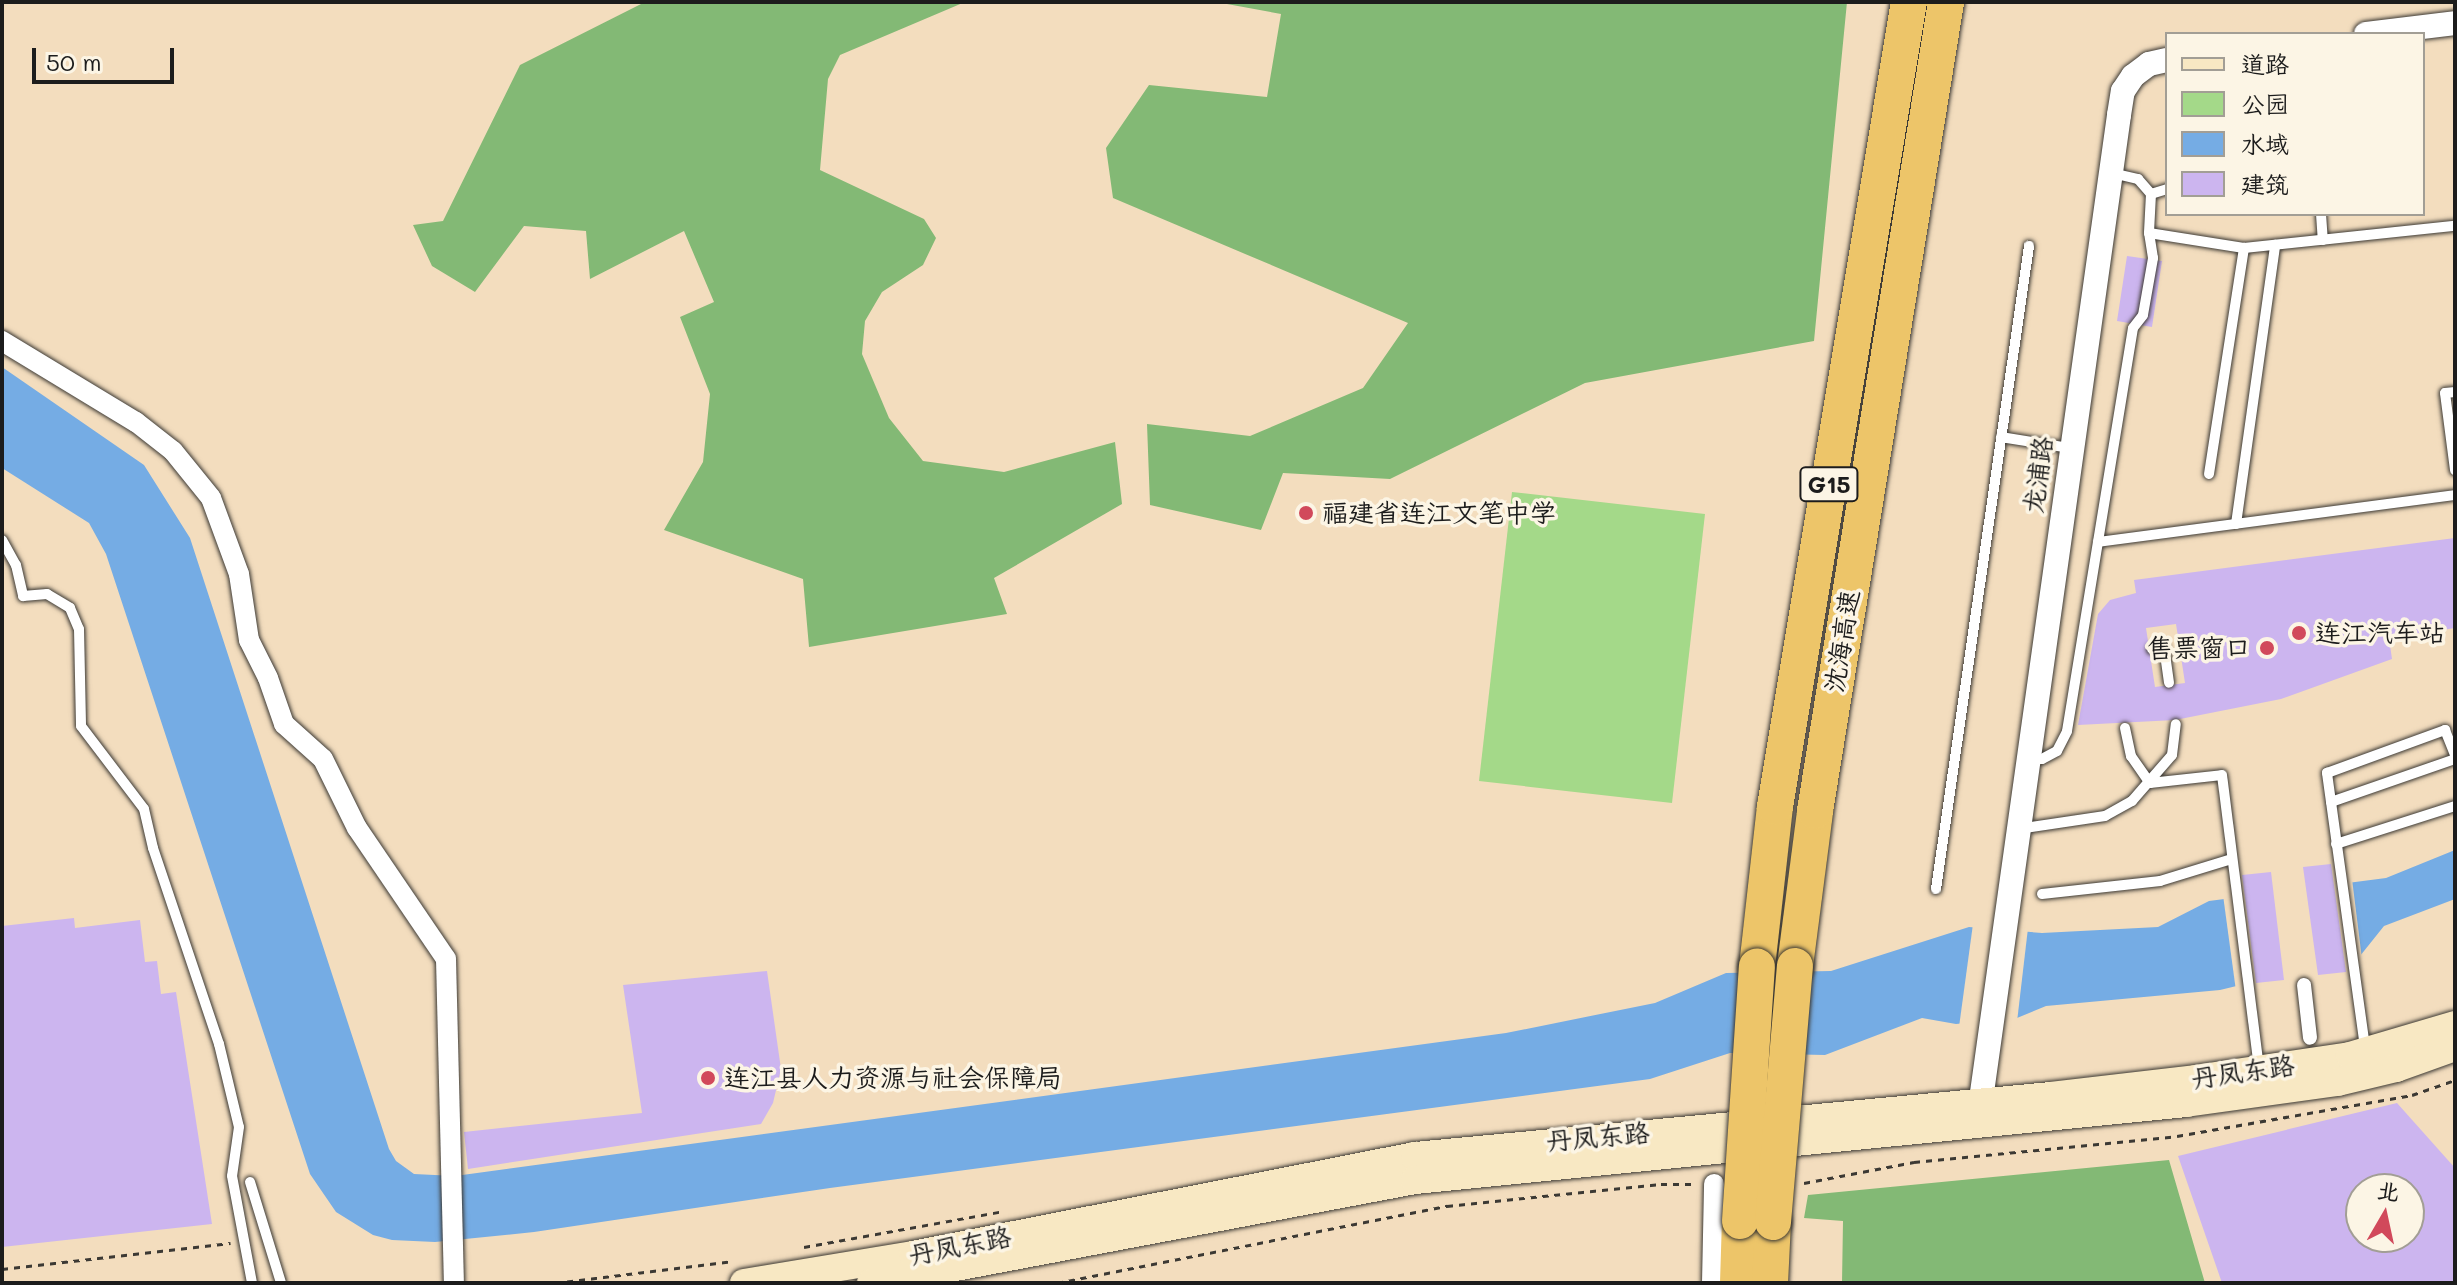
<!DOCTYPE html>
<html>
<head>
<meta charset="utf-8">
<style>
	body { margin:0 }
	#map { position:relative; width:2457px; height:1285px; overflow:hidden; background:#f3ddbe; font-family:Mali,"LXGW WenKai TC",sans-serif }
	div>[style] { position:absolute }
	[style*='--x'] { left:calc(var(--x)*1px); top:calc(var(--y)*1px); width:calc(var(--w)*1px); rotate:calc(var(--a)*1deg) }
	.green>* { inset:0; background:#a4d989 }
	.forest>* { inset:0; background:#83b975 }
	.water>* { inset:0; background:#75ace4 }
	.pier>* { inset:0; background:#f3ddbe }
	.building>* { inset:0; background:#ccb5ef }
	.path>* { height:3px; margin-top:-1.5px; transform-origin:0; background:repeating-linear-gradient(90deg,#3c3934 0 6px,transparent 0 12px) }
	.roads { filter:drop-shadow(0 0 2px #3c3934) drop-shadow(0 0 2px #3c3934) }
	.service>* { height:10px; margin:-5px; padding:0 5px; transform-origin:5px; border-radius:5px; background:#fff }
	.pedestrian>* { height:14px; margin:-7px; padding:0 7px; transform-origin:7px; border-radius:7px; background:#fff }
	.minor>* { height:20px; margin:-10px; padding:0 10px; transform-origin:10px; border-radius:10px; background:#fff }
	.tertiary>* { height:24px; margin:-12px; padding:0 12px; transform-origin:12px; border-radius:12px; background:#fff }
	.secondary>* { height:28px; margin:-14px; padding:0 14px; transform-origin:14px; border-radius:14px; background:#f8e8c3 }
	.motorway>* { height:36px; margin:-18px; padding:0 18px; transform-origin:18px; border-radius:18px; background:#edc569 }
	.bridges { filter:drop-shadow(0 0 2px #3c3934) drop-shadow(0 0 2px #3c3934) }
	.motorway-bridge>* { height:36px; margin:-18px; padding:0 18px; transform-origin:18px; border-radius:18px; background:#edc569 }
	.dots>* { width:22px; height:22px; translate:-50% -50%; box-sizing:border-box; border:4px solid #fcf5e5; border-radius:50% }
	span { translate:-50% -50%; white-space:nowrap; text-align:center; line-height:1.15; -webkit-text-stroke:7px #fcf5e5; paint-order:stroke }
	.shield-label span { padding:2px 6px; background:#fcf5e5; border:2px solid; border-radius:6px; -webkit-text-stroke-width:0 }
	.shield-label { font-size:24px; color:#1c1c1c; font-weight:700 }
	.street-label { font-size:26px; color:#1c1c1c }
	.poi-label { font-size:26px; color:#1c1c1c }
	.left { translate:0 -50%; text-align:left }
	.right { translate:-100% -50%; text-align:right }
	.frame { position:absolute; inset:0; border:4px solid #1c1c1c; pointer-events:none }
	.legend { position:absolute; left:2165px; top:32px; width:260px; height:184px; box-sizing:border-box; background:#fcf5e5; border:2px solid #a29e95; margin:0; padding:10px 14px; list-style:none; font-size:24px; color:#1c1c1c }
	.legend li { display:flex; align-items:center; gap:16px; height:40px }
	.legend b { width:40px; border:2px solid #a29e95 }
	.north { position:absolute; left:2345px; top:1173px; width:80px; height:80px; box-sizing:border-box; background:#fcf5e5; border:2px solid #a29e95; border-radius:50%; rotate:9deg; font-size:22px; font-weight:700; line-height:32px; text-align:center; color:#1c1c1c }
	.north::after { content:''; display:block; margin:auto; width:28px; height:36px; background:#d1495b; clip-path:polygon(50% 0,100% 100%,50% 72%,0 100%) }
	.scale { position:absolute; left:32px; top:48px; width:142px; height:36px; box-sizing:border-box; border:4px solid #1c1c1c; border-top:0; padding-left:10px; font-size:24px; line-height:28px; white-space:nowrap; color:#1c1c1c; -webkit-text-stroke:6px #fcf5e5; paint-order:stroke }
</style>
</head>
<body>
<div id="map">
	<div class="green">
		<i style="clip-path:polygon(1512px 492px,1705px 514px,1672px 803px,1479px 781px)"></i>
	</div>
	<div class="forest">
		<i style="clip-path:polygon(645px 2px,965px 2px,840px 55px,828px 79px,820px 170px,924px 219px,936px 238px,923px 265px,882px 292px,865px 321px,862px 354px,889px 418px,923px 461px,1004px 472px,1115px 442px,1122px 504px,994px 578px,1007px 614px,809px 647px,803px 579px,664px 530px,703px 462px,710px 394px,680px 317px,714px 302px,684px 231px,590px 279px,586px 231px,524px 226px,475px 292px,432px 266px,413px 225px,443px 221px,520px 65px)"></i>
		<i style="clip-path:polygon(1216px 2px,1847px 2px,1814px 341px,1585px 383px,1390px 479px,1283px 473px,1261px 530px,1150px 505px,1147px 424px,1250px 436px,1363px 388px,1408px 323px,1113px 198px,1106px 148px,1149px 85px,1267px 97px,1281px 14px)"></i>
		<i style="clip-path:polygon(2169px 1160px,2205px 1283px,1842px 1283px,1843px 1221px,1804px 1218px,1808px 1195px)"></i>
	</div>
	<div class="water">
		<i style="clip-path:polygon(2px 367px,144px 465px,190px 538px,389px 1149px,396px 1161px,414px 1174px,455px 1176px,1506px 1033px,1655px 1003px,1726px 973px,1831px 971px,1969px 927px,2042px 933px,2158px 927px,2209px 901px,2386px 878px,2455px 850px,2455px 899px,2384px 926px,2360px 956px,2220px 990px,2046px 1006px,2017px 1018px,1956px 1024px,1922px 1018px,1825px 1055px,1730px 1053px,1650px 1079px,830px 1188px,534px 1232px,435px 1242px,392px 1240px,373px 1235px,336px 1212px,310px 1174px,106px 554px,89px 523px,2px 468px)"></i>
	</div>
	<div class="pier">
		<i style="clip-path:polygon(2352px 879px,2362px 959px,2236px 991px,2223px 895px)"></i>
		<i style="clip-path:polygon(1973px 924px,2028px 928px,2017px 1022px,1959px 1027px)"></i>
	</div>
	<div class="building">
		<i style="clip-path:polygon(2127px 256px,2162px 261px,2152px 327px,2117px 321px)"></i>
		<i style="clip-path:polygon(evenodd,2455px 538px,2455px 628px,2389px 638px,2392px 659px,2281px 699px,2175px 720px,2078px 725px,2098px 614px,2110px 600px,2136px 593px,2134px 580px,2455px 538px,2176px 624px,2185px 683px,2155px 687px,2146px 628px,2176px 624px)"></i>
		<i style="clip-path:polygon(2331px 864px,2346px 972px,2318px 975px,2303px 867px)"></i>
		<i style="clip-path:polygon(2271px 872px,2284px 980px,2256px 983px,2242px 875px)"></i>
		<i style="clip-path:polygon(74px 918px,75px 928px,140px 920px,145px 962px,157px 961px,161px 994px,176px 992px,212px 1224px,2px 1247px,2px 926px)"></i>
		<i style="clip-path:polygon(767px 971px,781px 1069px,773px 1103px,761px 1124px,468px 1169px,464px 1132px,642px 1113px,623px 985px)"></i>
		<i style="clip-path:polygon(evenodd,2397px 1103px,2455px 1168px,2455px 1283px,2222px 1283px,2178px 1156px,2397px 1103px,2361px 1189px,2409px 1189px,2409px 1237px,2361px 1237px,2361px 1189px)"></i>
	</div>
	<div class="path">
		<i style="--x:1804;--y:1183;--w:112;--a:-10.8"></i>
		<i style="--x:1914;--y:1162;--w:264;--a:-5.6"></i>
		<i style="--x:2177;--y:1136;--w:239;--a:-9.9"></i>
		<i style="--x:2412;--y:1095;--w:46;--a:-19.2"></i>
		<i style="--x:804;--y:1247;--w:204;--a:-10.2"></i>
		<i style="--x:2;--y:1269;--w:230;--a:-6.5"></i>
		<i style="--x:555;--y:1283;--w:180;--a:-7"></i>
		<i style="--x:1057;--y:1283;--w:398;--a:-11.2"></i>
		<i style="--x:1447;--y:1206;--w:215;--a:-5.9"></i>
		<i style="--x:1661;--y:1184;--w:36;--a:0"></i>
	</div>
	<div class="roads">
		<div class="service">
			<i style="--x:2112;--y:173;--w:27;--a:13"></i>
			<i style="--x:2138;--y:179;--w:20;--a:49"></i>
			<i style="--x:2151;--y:194;--w:39;--a:93"></i>
			<i style="--x:2149;--y:233;--w:96;--a:9"></i>
			<i style="--x:2244;--y:248;--w:212;--a:-6"></i>
			<i style="--x:2151;--y:194;--w:17;--a:-17"></i>
			<i style="--x:2321;--y:214;--w:26;--a:86"></i>
			<i style="--x:2455;--y:392;--w:10;--a:174"></i>
			<i style="--x:2445;--y:393;--w:78;--a:82.6"></i>
			<i style="--x:2001;--y:437;--w:70;--a:9.1"></i>
			<i style="--x:2209;--y:474;--w:229;--a:-81.2"></i>
			<i style="--x:2236;--y:524;--w:282;--a:-82"></i>
			<i style="--x:2;--y:540;--w:29;--a:61"></i>
			<i style="--x:16;--y:565;--w:32;--a:77"></i>
			<i style="--x:23;--y:596;--w:24;--a:-5"></i>
			<i style="--x:47;--y:594;--w:27;--a:31"></i>
			<i style="--x:70;--y:608;--w:23;--a:67"></i>
			<i style="--x:79;--y:629;--w:97;--a:88.8"></i>
			<i style="--x:81;--y:726;--w:104;--a:52.8"></i>
			<i style="--x:144;--y:809;--w:40;--a:77"></i>
			<i style="--x:153;--y:848;--w:207;--a:71.4"></i>
			<i style="--x:219;--y:1044;--w:85;--a:76.5"></i>
			<i style="--x:239;--y:1127;--w:49;--a:98.1"></i>
			<i style="--x:232;--y:1176;--w:109;--a:79.4"></i>
			<i style="--x:2098;--y:542;--w:360;--a:-7.5"></i>
			<i style="--x:2152;--y:649;--w:12;--a:-9"></i>
			<i style="--x:2164;--y:647;--w:36;--a:82"></i>
			<i style="--x:2125;--y:728;--w:29;--a:78"></i>
			<i style="--x:2131;--y:756;--w:33;--a:55"></i>
			<i style="--x:2027;--y:761;--w:15;--a:-8"></i>
			<i style="--x:2042;--y:759;--w:17;--a:-28"></i>
			<i style="--x:2057;--y:751;--w:22;--a:-63"></i>
			<i style="--x:2067;--y:731;--w:408;--a:-80.7"></i>
			<i style="--x:2133;--y:328;--w:16;--a:-52"></i>
			<i style="--x:2143;--y:315;--w:58;--a:-80"></i>
			<i style="--x:2153;--y:258;--w:25;--a:-99"></i>
			<i style="--x:2150;--y:783;--w:72;--a:-6.3"></i>
			<i style="--x:2222;--y:775;--w:294;--a:82.8"></i>
			<i style="--x:2331;--y:802;--w:131;--a:-19.1"></i>
			<i style="--x:2018;--y:829;--w:88;--a:-8.5"></i>
			<i style="--x:2105;--y:816;--w:31;--a:-29"></i>
			<i style="--x:2132;--y:801;--w:61;--a:-49"></i>
			<i style="--x:2172;--y:755;--w:31;--a:-83"></i>
			<i style="--x:2336;--y:844;--w:125;--a:-17.7"></i>
			<i style="--x:1936;--y:889;--w:650;--a:-81.77"></i>
			<i style="--x:2042;--y:894;--w:119;--a:-6.3"></i>
			<i style="--x:2160;--y:881;--w:75;--a:-17"></i>
			<i style="--x:2365;--y:1047;--w:277;--a:-97.9"></i>
			<i style="--x:2327;--y:773;--w:126;--a:-20"></i>
			<i style="--x:2445;--y:730;--w:27;--a:68"></i>
			<i style="--x:250;--y:1182;--w:106;--a:72.9"></i>
		</div>
		<div class="pedestrian">
			<i style="--x:2304;--y:985;--w:53;--a:83.5"></i>
		</div>
		<div class="minor">
			<i style="--x:2;--y:341;--w:157;--a:31.2"></i>
			<i style="--x:136;--y:422;--w:47;--a:38.1"></i>
			<i style="--x:173;--y:451;--w:60;--a:51"></i>
			<i style="--x:211;--y:498;--w:81;--a:69.8"></i>
			<i style="--x:239;--y:574;--w:67;--a:81.4"></i>
			<i style="--x:249;--y:640;--w:42;--a:63.4"></i>
			<i style="--x:268;--y:678;--w:49;--a:70.8"></i>
			<i style="--x:284;--y:724;--w:52;--a:41.9"></i>
			<i style="--x:323;--y:759;--w:77;--a:63.8"></i>
			<i style="--x:357;--y:828;--w:158;--a:55.8"></i>
			<i style="--x:446;--y:959;--w:324;--a:88.6"></i>
			<i style="--x:1712;--y:1283;--w:99;--a:-88.8"></i>
		</div>
		<div class="tertiary">
			<i style="--x:2366;--y:34;--w:90;--a:-7"></i>
			<i style="--x:1978;--y:1121;--w:1016;--a:-82.02"></i>
			<i style="--x:2119;--y:115;--w:24;--a:-81"></i>
			<i style="--x:2123;--y:91;--w:18;--a:-56"></i>
			<i style="--x:2133;--y:76;--w:20;--a:-37"></i>
			<i style="--x:2149;--y:64;--w:18;--a:-13"></i>
		</div>
		<div class="secondary">
			<i style="--x:744;--y:1283;--w:171;--a:-9.4"></i>
			<i style="--x:913;--y:1255;--w:512;--a:-11.16"></i>
			<i style="--x:1415;--y:1156;--w:639;--a:-5.39"></i>
			<i style="--x:2051;--y:1096;--w:145;--a:-6.7"></i>
			<i style="--x:2195;--y:1079;--w:157;--a:-8.4"></i>
			<i style="--x:2350;--y:1056;--w:109;--a:-16.4"></i>
			<i style="--x:871;--y:1283;--w:554;--a:-10.72"></i>
			<i style="--x:1415;--y:1180;--w:775;--a:-5.7"></i>
			<i style="--x:2186;--y:1103;--w:153;--a:-7.9"></i>
			<i style="--x:2338;--y:1082;--w:60;--a:-13.6"></i>
			<i style="--x:2396;--y:1068;--w:63;--a:-19.6"></i>
		</div>
		<div class="motorway">
			<i style="--x:1795;--y:966;--w:156;--a:-82.6"></i>
			<i style="--x:1815;--y:811;--w:820;--a:-80.8"></i>
			<i style="--x:1757;--y:967;--w:161;--a:-83.6"></i>
			<i style="--x:1775;--y:807;--w:816;--a:-80.55"></i>
			<i style="--x:1738;--y:1283;--w:62;--a:-88.2"></i>
			<i style="--x:1770;--y:1283;--w:61;--a:-87.2"></i>
		</div>
	</div>
	<div class="bridges">
		<div class="motorway-bridge">
			<i style="--x:1740;--y:1221;--w:255;--a:-86.2"></i>
			<i style="--x:1773;--y:1222;--w:257;--a:-85.1"></i>
		</div>
	</div>
	<div class="dots">
		<i style="left:1306px;top:513px;background:#d1495b"></i>
		<i style="left:2299px;top:633px;background:#d1495b"></i>
		<i style="left:2267px;top:648px;background:#d1495b"></i>
		<i style="left:708px;top:1078px;background:#d1495b"></i>
	</div>
	<div class="shield-label">
		<span style="left:1829px;top:484px">G15</span>
	</div>
	<div class="street-label">
		<span style="left:2038px;top:475px;rotate:-82deg">龙浦路</span>
		<span style="left:1842px;top:641px;rotate:-81deg">沈海高速</span>
		<span style="left:2243px;top:1072px;rotate:-8deg">丹凤东路</span>
		<span style="left:1598px;top:1137px;rotate:-5deg">丹凤东路</span>
		<span style="left:960px;top:1246px;rotate:-11deg">丹凤东路</span>
	</div>
	<div class="poi-label">
		<span class="left" style="left:1322px;top:513px">福建省连江文笔中学</span>
		<span class="left" style="left:2315px;top:633px">连江汽车站</span>
		<span class="right" style="left:2251px;top:648px">售票窗口</span>
		<span class="left" style="left:724px;top:1078px">连江县人力资源与社会保障局</span>
	</div>
	<div class="frame"></div>
	<ul class="legend">
	<li><b style="height:10px;background:#f8e8c3"></b>道路</li>
	<li><b style="height:22px;background:#a4d989"></b>公园</li>
	<li><b style="height:22px;background:#75ace4"></b>水域</li>
	<li><b style="height:22px;background:#ccb5ef"></b>建筑</li>
	</ul>
	<div class="north">北</div>
	<div class="scale">50 m</div>
</div>
</body>
</html>
